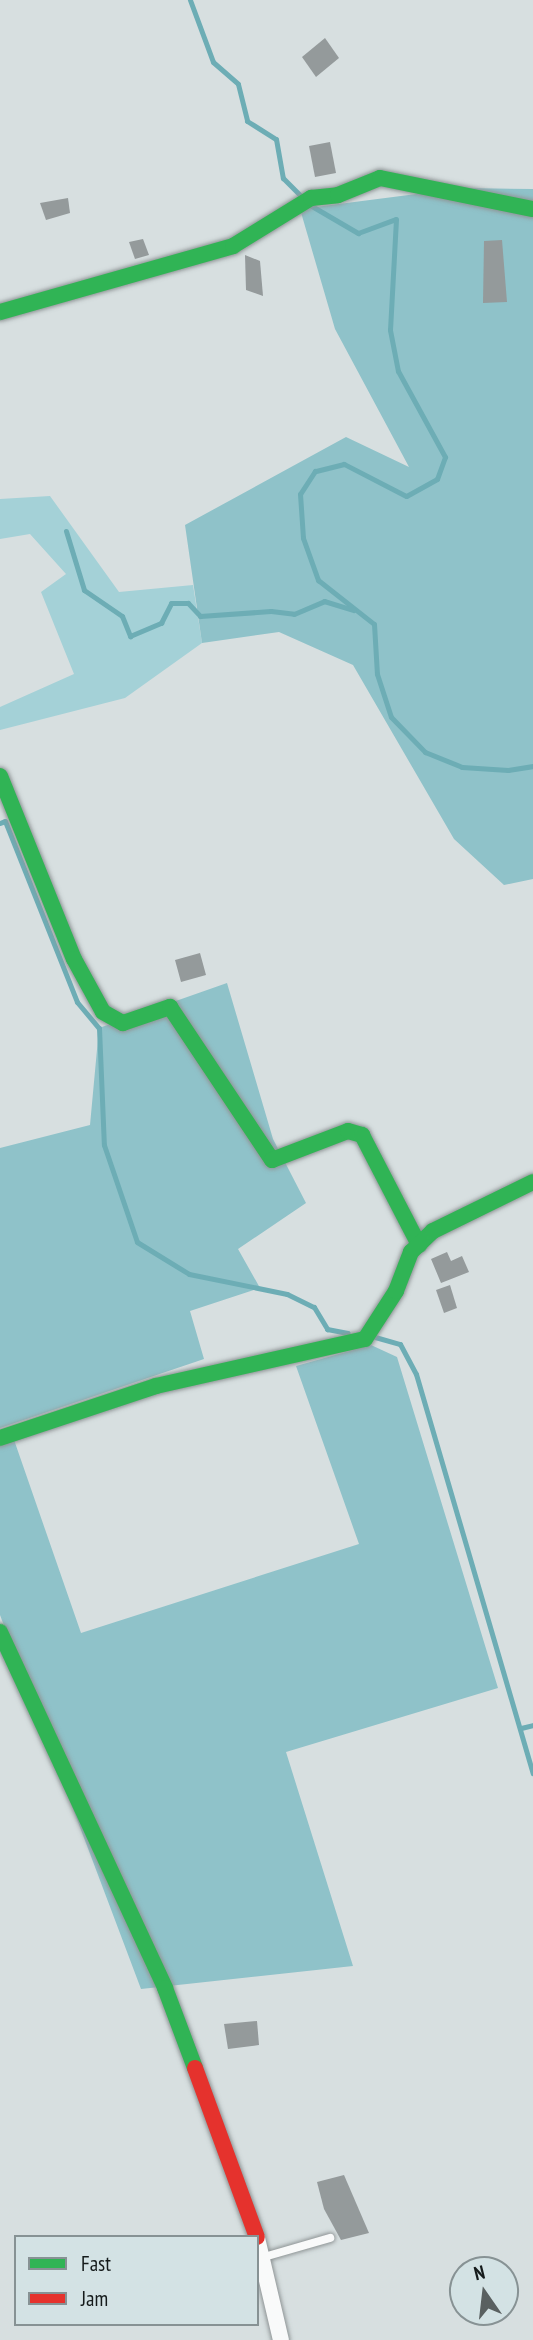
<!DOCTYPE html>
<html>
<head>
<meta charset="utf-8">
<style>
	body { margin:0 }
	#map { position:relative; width:533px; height:2340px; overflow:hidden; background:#d7dfe0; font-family:"PT Sans Narrow",sans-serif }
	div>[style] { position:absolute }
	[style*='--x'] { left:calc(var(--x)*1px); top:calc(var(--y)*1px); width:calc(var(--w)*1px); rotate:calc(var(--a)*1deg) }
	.green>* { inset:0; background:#a4d1d7 }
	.forest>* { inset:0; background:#8fc2c9 }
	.stream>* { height:5px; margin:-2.5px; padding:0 2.5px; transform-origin:2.5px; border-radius:2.5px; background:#6dadb5 }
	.building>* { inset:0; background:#949a9b }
	.roads { filter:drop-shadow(0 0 2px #8f9596) drop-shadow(0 0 2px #8f9596) }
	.lane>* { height:8px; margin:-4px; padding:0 4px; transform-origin:4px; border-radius:4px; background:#f9fafa }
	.street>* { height:16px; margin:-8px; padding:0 8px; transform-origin:8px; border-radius:8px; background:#f9fafa }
	.fast>* { height:16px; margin:-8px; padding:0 8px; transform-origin:8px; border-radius:8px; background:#30b455 }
	.jam>* { height:16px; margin:-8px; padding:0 8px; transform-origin:8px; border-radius:8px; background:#e5322d }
	span { translate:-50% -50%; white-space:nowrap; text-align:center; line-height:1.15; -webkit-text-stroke:7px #d3e2e4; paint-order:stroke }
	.legend { position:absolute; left:14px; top:2235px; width:245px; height:91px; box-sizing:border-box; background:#d3e2e4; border:2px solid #879294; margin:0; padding:9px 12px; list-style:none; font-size:21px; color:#151b1b }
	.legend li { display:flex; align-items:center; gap:14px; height:35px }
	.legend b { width:35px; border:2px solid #879294 }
	.north { position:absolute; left:449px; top:2256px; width:70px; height:70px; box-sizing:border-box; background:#d3e2e4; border:2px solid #879294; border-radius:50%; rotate:346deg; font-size:19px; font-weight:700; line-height:28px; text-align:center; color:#151b1b }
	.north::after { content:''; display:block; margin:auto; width:24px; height:32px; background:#596060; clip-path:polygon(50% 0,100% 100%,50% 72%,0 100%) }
</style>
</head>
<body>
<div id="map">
	<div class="green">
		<i style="clip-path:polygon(50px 496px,119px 592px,193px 585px,202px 643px,125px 698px,0 730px,0 707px,74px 674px,41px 592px,66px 574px,30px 534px,0 539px,0 499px)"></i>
	</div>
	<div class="forest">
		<i style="clip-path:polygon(463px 188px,533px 189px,533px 879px,504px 885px,454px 839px,353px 665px,279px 632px,202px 643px,185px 525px,346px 437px,409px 467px,335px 329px,300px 209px)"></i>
		<i style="clip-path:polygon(227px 983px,273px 1139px,306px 1203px,238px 1249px,260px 1288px,190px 1311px,204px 1359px,0 1428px,0 1148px,90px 1125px,99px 1028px)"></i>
		<i style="clip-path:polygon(371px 1345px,397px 1357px,498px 1688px,286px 1752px,353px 1966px,141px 1989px,0 1615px,0 1443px,12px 1434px,81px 1633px,359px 1544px,296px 1366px)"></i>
	</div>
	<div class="stream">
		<i style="--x:190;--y:0;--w:66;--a:69.6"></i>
		<i style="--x:213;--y:62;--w:33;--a:41"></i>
		<i style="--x:238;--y:84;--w:38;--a:76"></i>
		<i style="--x:247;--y:121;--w:34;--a:32"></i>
		<i style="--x:276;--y:139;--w:40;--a:80"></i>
		<i style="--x:283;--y:178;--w:25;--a:45"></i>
		<i style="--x:310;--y:205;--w:56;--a:30.3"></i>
		<i style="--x:358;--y:233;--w:40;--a:-20.2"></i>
		<i style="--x:396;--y:219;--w:111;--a:93.1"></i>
		<i style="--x:390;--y:330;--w:42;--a:79"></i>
		<i style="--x:398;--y:371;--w:98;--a:61.3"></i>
		<i style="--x:445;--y:457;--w:23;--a:110"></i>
		<i style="--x:437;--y:479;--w:35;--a:151"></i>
		<i style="--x:406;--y:496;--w:70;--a:-152.7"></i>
		<i style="--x:344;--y:464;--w:30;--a:166"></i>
		<i style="--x:315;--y:471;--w:27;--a:123"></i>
		<i style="--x:300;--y:494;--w:44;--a:86.1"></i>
		<i style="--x:303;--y:538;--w:45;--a:70.3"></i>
		<i style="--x:318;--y:580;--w:71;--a:38.2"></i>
		<i style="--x:374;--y:624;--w:50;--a:86.6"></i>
		<i style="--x:377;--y:674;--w:45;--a:72"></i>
		<i style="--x:391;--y:717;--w:49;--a:45.8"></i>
		<i style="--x:425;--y:752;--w:40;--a:22"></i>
		<i style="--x:462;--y:767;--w:46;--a:3.7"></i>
		<i style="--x:508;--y:770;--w:25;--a:-9"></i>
		<i style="--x:66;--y:531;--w:62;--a:73"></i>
		<i style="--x:84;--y:590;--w:46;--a:34.4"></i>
		<i style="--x:122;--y:616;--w:22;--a:68"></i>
		<i style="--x:130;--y:636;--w:34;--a:-23"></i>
		<i style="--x:161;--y:623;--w:22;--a:-63"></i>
		<i style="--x:171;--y:603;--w:17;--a:0"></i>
		<i style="--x:188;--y:603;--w:18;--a:47"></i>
		<i style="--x:200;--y:616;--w:71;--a:-4"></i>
		<i style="--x:271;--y:611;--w:23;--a:7"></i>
		<i style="--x:294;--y:614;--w:33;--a:-23"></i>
		<i style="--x:324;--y:601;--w:31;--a:17"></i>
		<i style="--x:0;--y:823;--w:5;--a:-22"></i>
		<i style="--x:5;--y:821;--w:195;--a:68.3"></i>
		<i style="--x:77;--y:1002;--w:34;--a:50"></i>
		<i style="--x:99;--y:1028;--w:117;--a:87.6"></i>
		<i style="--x:104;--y:1145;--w:102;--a:71.2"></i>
		<i style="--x:137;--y:1242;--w:61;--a:31.6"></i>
		<i style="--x:189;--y:1274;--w:100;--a:11.5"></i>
		<i style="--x:287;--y:1294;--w:30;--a:26"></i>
		<i style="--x:314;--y:1307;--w:26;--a:59"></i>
		<i style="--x:327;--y:1329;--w:21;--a:11"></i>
		<i style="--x:375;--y:1337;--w:26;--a:16"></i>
		<i style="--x:400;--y:1344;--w:34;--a:62"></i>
		<i style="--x:416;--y:1374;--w:416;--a:73.7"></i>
		<i style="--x:521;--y:1728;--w:12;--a:-14"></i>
	</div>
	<div class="building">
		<i style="clip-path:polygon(325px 38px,339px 58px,316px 77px,302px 57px)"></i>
		<i style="clip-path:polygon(330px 142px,336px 173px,315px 177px,309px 146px)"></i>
		<i style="clip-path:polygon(68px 198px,70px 213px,46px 220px,40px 203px)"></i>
		<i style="clip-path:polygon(143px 239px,149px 255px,135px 259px,129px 242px)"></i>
		<i style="clip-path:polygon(502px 240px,507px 302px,483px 303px,484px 241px)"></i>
		<i style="clip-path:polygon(245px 255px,260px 261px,263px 296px,246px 290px)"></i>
		<i style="clip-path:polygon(200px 953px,206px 975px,181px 982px,175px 960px)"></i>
		<i style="clip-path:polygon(447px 1252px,451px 1261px,462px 1256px,469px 1272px,441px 1283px,431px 1259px)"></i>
		<i style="clip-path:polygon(450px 1285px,457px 1308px,444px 1313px,436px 1290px)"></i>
		<i style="clip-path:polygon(257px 2021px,259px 2045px,228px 2049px,224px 2024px)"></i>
		<i style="clip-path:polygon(344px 2175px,369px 2233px,341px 2240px,324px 2209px,317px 2182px)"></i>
	</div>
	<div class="roads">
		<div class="lane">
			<i style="--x:264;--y:2257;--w:69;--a:-16.1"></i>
		</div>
		<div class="street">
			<i style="--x:257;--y:2238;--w:105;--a:76.8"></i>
		</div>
		<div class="fast">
			<i style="--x:0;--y:312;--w:242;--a:-15.8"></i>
			<i style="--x:233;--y:246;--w:92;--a:-31.6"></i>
			<i style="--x:311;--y:198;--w:27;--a:-6"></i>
			<i style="--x:338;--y:195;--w:45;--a:-22"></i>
			<i style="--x:380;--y:178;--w:156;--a:11.5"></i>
			<i style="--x:0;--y:776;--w:197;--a:68"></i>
			<i style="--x:74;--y:959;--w:60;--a:61.3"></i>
			<i style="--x:103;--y:1012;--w:23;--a:29"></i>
			<i style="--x:123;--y:1023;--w:50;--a:-18.8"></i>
			<i style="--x:170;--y:1007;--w:184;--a:56.3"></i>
			<i style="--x:272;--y:1160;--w:81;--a:-20.9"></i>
			<i style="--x:348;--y:1131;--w:15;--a:16"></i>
			<i style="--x:362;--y:1135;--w:124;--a:62.6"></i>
			<i style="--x:0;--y:1438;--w:164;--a:-18.4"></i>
			<i style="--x:156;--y:1386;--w:214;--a:-12.7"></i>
			<i style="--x:365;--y:1339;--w:57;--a:-57.1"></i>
			<i style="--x:396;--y:1291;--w:42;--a:-69"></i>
			<i style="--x:411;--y:1252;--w:30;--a:-44"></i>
			<i style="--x:433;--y:1231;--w:111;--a:-26.1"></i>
			<i style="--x:0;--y:1632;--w:392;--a:65.1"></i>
			<i style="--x:165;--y:1988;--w:85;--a:69.4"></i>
		</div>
		<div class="jam">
			<i style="--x:195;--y:2068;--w:180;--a:69.9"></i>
		</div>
	</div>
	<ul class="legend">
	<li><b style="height:9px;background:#30b455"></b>Fast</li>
	<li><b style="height:9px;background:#e5322d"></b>Jam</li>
	</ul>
	<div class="north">N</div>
</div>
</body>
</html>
